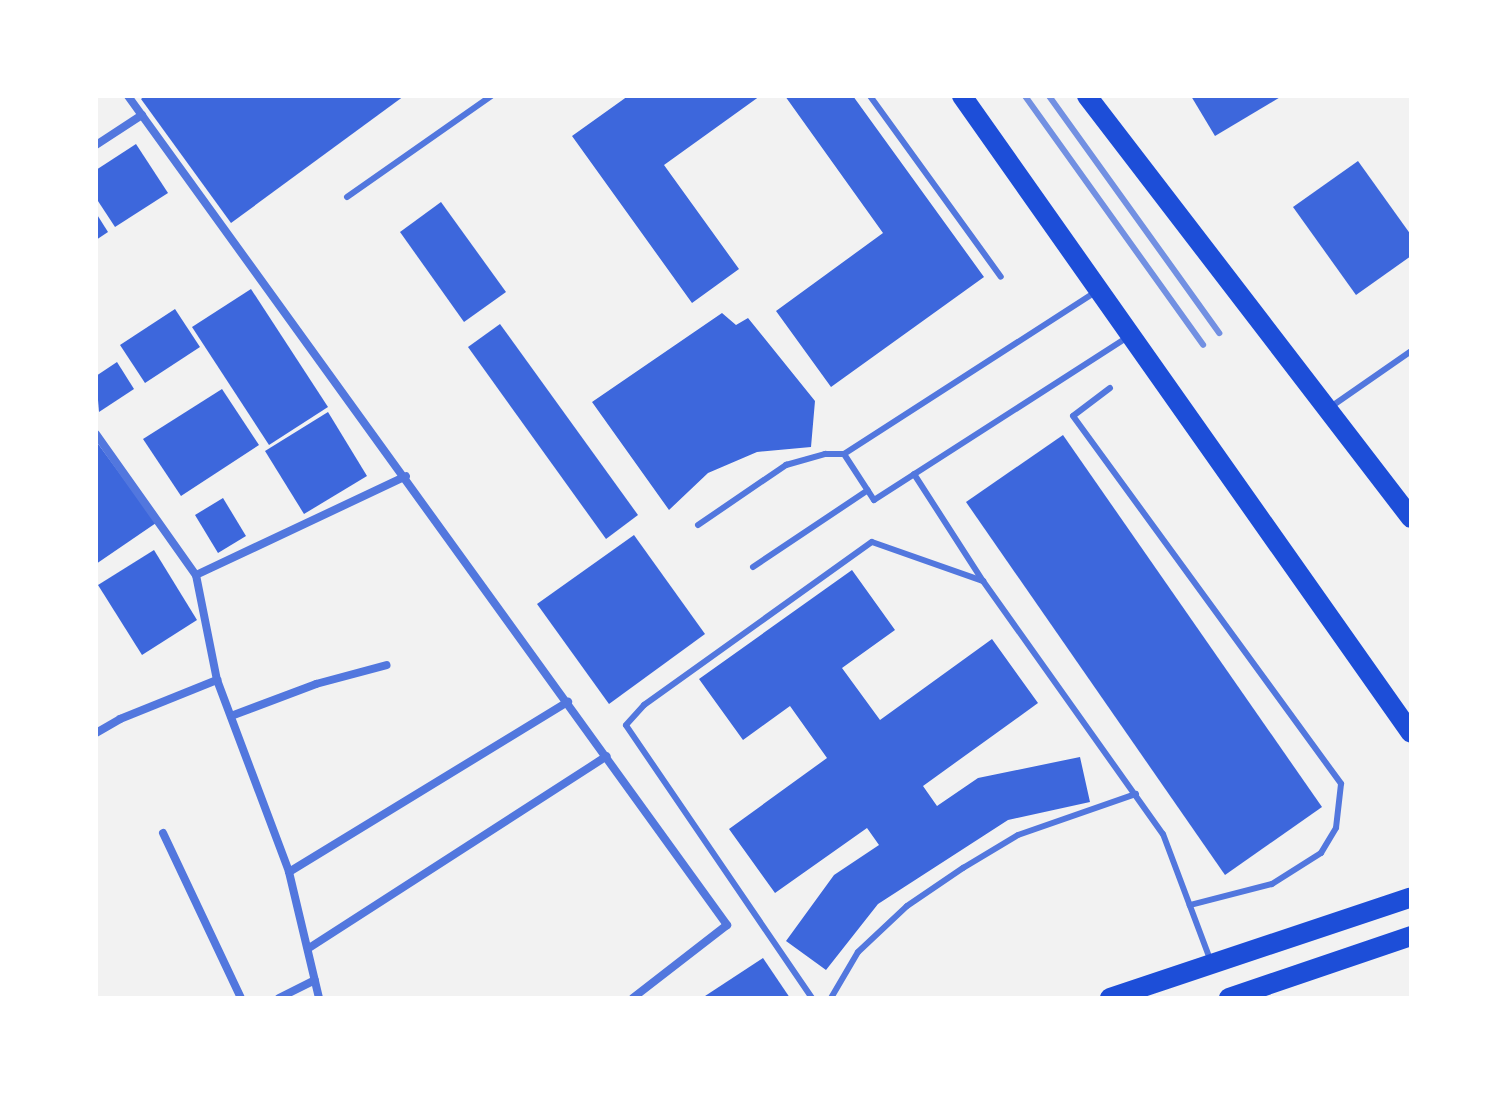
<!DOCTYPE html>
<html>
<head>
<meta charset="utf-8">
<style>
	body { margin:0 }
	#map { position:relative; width:1507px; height:1094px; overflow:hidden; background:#f2f2f2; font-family:"Open Sans",sans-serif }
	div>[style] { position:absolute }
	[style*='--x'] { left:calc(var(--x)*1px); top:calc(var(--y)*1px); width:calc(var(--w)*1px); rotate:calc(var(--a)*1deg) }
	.building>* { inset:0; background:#3d67dc }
	.service>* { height:6px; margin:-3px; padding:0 3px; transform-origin:3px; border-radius:3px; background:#5277de }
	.minor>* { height:8px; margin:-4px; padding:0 4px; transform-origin:4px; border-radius:4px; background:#5277de }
	.primary>* { height:20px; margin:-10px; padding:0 10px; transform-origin:10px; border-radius:10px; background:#1d4ed8 }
	.rail>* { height:6px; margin:-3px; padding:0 3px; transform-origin:3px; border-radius:3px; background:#7290e2 }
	span { translate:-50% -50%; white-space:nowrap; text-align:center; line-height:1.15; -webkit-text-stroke:8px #fff; paint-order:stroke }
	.frame { position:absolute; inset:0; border:98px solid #fff; pointer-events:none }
</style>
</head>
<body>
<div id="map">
	<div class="building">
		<i style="clip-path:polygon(145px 96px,404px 96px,231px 223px,141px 99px)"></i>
		<i style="clip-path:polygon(628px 96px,760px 96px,664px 165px,739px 269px,692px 303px,572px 136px)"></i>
		<i style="clip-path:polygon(785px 96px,853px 96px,984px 277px,831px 387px,776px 311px,883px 233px)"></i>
		<i style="clip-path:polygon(1191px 96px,1282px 96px,1215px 136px)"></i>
		<i style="clip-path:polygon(136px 144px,168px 193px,115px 227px,96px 198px,96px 170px)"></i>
		<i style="clip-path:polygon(1358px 161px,1411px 235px,1411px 256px,1356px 295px,1293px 207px)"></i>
		<i style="clip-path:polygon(441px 202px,506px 292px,464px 322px,400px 232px)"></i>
		<i style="clip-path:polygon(96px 213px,108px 232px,96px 240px)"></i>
		<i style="clip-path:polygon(251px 289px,328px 407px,269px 445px,192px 327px)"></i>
		<i style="clip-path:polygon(175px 309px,200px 347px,145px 383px,120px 345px)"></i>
		<i style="clip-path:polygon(722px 313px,736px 325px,748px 318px,815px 401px,811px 447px,757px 452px,708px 473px,669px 510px,592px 402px)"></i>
		<i style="clip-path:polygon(500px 324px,638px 515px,606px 539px,468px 347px)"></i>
		<i style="clip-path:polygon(117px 362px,134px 389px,99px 412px,96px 376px)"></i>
		<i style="clip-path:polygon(222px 389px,259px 445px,181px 496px,143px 439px)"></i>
		<i style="clip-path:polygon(328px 412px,367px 476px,304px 514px,265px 451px)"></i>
		<i style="clip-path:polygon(1063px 435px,1322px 807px,1225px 875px,966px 502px)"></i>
		<i style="clip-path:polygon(96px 441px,156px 523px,96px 564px)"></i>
		<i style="clip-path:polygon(223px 498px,246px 536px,218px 553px,195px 515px)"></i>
		<i style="clip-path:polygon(634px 535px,705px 634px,609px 704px,537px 604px)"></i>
		<i style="clip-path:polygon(154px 550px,197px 620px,142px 655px,98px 585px)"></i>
		<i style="clip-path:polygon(852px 570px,895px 630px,842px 668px,880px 720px,992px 639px,1038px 703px,923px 786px,937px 806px,978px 778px,1080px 757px,1090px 802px,1008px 820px,878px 904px,826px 970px,786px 941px,834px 875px,879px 845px,867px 828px,775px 893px,729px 829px,827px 758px,790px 706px,743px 740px,699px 679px)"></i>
		<i style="clip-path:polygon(763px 958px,790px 998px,702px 998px)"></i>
	</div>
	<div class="service">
		<i style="--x:870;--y:96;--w:223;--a:54.1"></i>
		<i style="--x:347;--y:197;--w:176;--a:-35"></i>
		<i style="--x:1097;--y:291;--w:301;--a:147.2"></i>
		<i style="--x:844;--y:454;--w:55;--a:56.9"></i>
		<i style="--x:874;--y:500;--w:302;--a:-32.7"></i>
		<i style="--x:1110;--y:388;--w:46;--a:142.9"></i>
		<i style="--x:1073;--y:416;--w:455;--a:53.9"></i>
		<i style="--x:1341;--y:784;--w:44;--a:96.5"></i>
		<i style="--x:1336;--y:828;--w:29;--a:121"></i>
		<i style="--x:1321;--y:853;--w:58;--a:147.7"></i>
		<i style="--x:1272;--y:884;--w:85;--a:165.6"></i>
		<i style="--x:1332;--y:406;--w:96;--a:-34.8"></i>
		<i style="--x:914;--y:474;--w:127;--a:57.2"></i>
		<i style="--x:698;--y:525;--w:107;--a:-34.3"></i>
		<i style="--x:786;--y:465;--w:41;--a:-15.8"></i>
		<i style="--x:825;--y:454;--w:19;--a:0"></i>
		<i style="--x:753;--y:567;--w:138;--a:-33.8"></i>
		<i style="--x:812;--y:998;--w:330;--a:-124.3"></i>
		<i style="--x:626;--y:725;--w:27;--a:-48"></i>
		<i style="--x:644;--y:705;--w:280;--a:-35.6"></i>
		<i style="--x:872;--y:542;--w:118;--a:19.4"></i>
		<i style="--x:983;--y:581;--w:310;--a:54.6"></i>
		<i style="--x:1163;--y:834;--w:134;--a:69.4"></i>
		<i style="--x:831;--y:998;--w:53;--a:-59.6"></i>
		<i style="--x:858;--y:952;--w:67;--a:-43.2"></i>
		<i style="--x:907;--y:906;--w:68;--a:-34.2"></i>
		<i style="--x:963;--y:868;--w:64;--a:-31"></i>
		<i style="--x:1018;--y:835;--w:125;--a:-19.2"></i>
	</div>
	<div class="minor">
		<i style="--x:128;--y:96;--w:1023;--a:54.15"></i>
		<i style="--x:727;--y:925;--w:119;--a:142.2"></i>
		<i style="--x:96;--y:145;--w:55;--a:-33.1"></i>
		<i style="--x:96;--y:434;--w:173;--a:54.7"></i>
		<i style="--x:196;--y:575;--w:232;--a:-25.2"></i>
		<i style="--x:196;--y:575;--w:107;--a:78.7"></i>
		<i style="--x:217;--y:680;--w:205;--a:69.4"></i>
		<i style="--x:289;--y:872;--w:130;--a:76.6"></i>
		<i style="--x:231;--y:716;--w:91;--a:-20.6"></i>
		<i style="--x:316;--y:684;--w:73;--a:-15"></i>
		<i style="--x:96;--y:733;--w:28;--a:-30"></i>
		<i style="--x:120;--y:719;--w:105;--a:-21.9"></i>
		<i style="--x:163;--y:833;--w:183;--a:64.7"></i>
		<i style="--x:289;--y:872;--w:327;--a:-31.4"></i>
		<i style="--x:309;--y:948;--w:354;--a:-32.8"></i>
		<i style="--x:279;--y:998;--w:40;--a:-26.6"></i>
	</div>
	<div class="primary">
		<i style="--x:962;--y:96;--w:779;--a:54.82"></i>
		<i style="--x:1087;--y:96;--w:532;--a:52.48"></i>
		<i style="--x:1110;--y:998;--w:317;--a:-18.5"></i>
		<i style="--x:1229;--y:998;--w:192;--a:-18.8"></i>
	</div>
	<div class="rail">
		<i style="--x:1025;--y:96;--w:306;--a:54.4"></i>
		<i style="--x:1049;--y:96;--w:292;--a:54.3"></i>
	</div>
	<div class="frame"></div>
</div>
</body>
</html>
